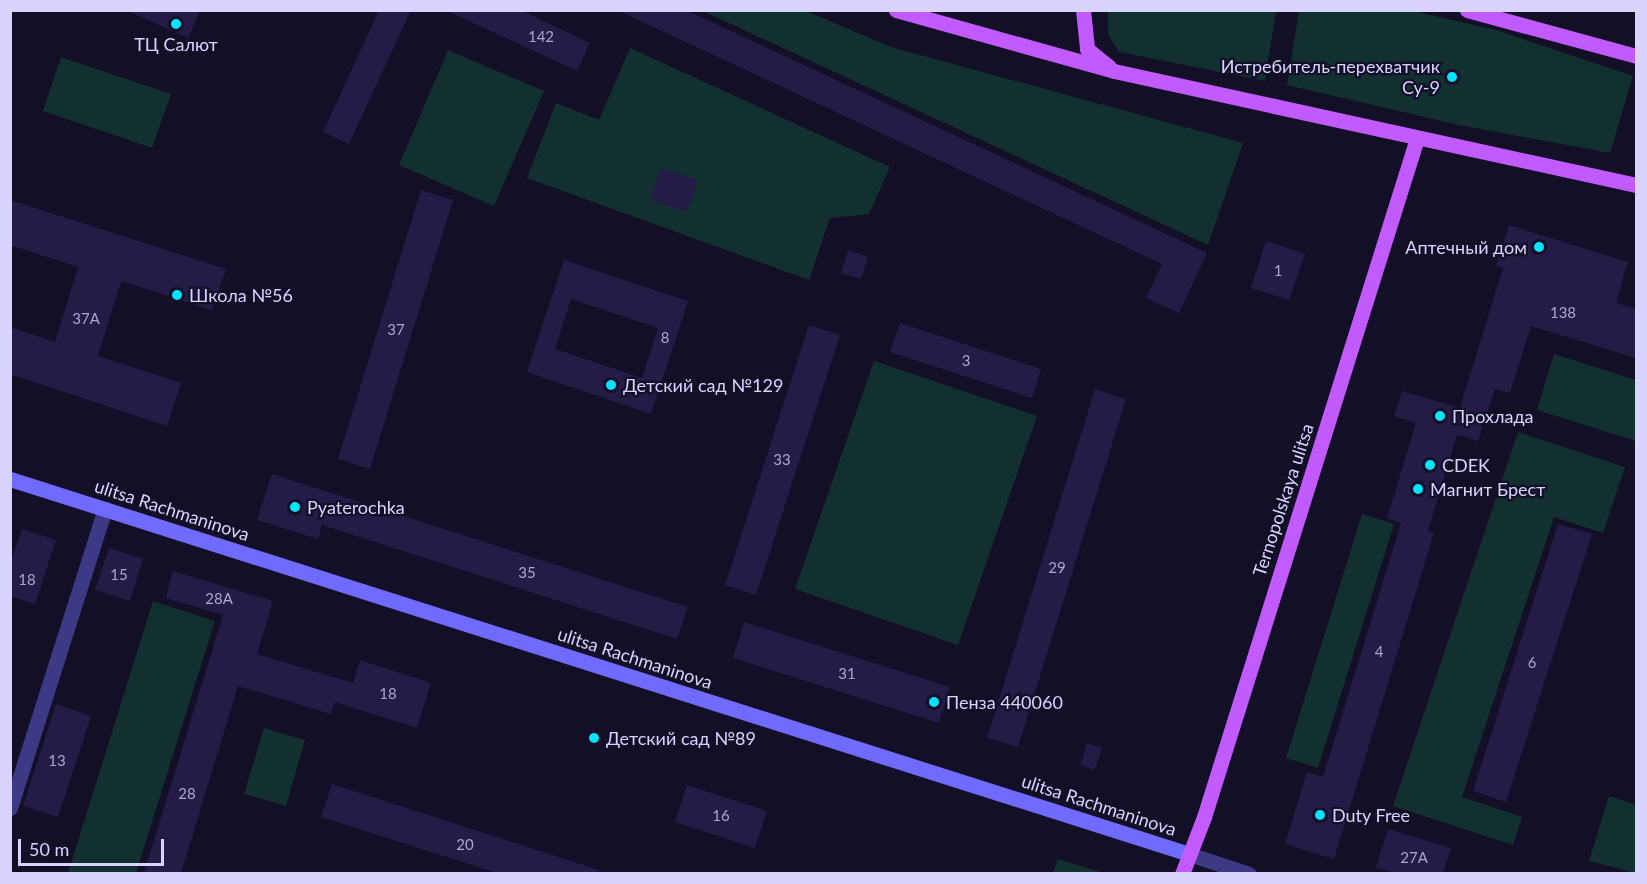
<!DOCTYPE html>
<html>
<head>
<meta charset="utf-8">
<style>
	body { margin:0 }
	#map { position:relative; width:1647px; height:884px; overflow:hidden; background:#130f26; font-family:Lato,sans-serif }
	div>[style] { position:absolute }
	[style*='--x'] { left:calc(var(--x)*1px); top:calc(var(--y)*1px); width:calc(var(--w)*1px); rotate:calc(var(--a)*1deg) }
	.green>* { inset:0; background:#12302f }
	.building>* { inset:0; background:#241b47 }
	.street>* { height:15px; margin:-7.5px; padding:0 7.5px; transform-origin:7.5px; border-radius:7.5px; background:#3d3a85 }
	.secondary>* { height:15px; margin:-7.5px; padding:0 7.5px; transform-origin:7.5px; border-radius:7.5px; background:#6f6bff }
	.primary>* { height:15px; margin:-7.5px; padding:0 7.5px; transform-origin:7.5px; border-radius:7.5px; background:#c25bff }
	.dots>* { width:16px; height:16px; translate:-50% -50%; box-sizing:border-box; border:3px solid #130f26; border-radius:50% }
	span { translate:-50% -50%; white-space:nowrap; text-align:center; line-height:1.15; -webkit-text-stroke:4.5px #130f26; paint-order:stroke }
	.number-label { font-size:15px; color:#aca6d1 }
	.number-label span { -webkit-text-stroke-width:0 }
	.poi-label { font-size:18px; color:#d9d4ff }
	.right { translate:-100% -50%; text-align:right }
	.left { translate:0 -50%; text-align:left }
	.street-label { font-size:18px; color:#d9d4ff }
	.frame { position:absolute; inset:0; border:12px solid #d9d4ff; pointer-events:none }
	.scale { position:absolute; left:18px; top:839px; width:146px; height:27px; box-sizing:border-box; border:3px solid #d9d4ff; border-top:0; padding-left:8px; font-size:18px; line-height:21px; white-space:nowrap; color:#d9d4ff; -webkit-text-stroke:4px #130f26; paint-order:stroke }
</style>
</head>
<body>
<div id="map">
	<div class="green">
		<i style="clip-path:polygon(703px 11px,806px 11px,891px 47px,1243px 143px,1208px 245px)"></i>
		<i style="clip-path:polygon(1108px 11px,1276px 11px,1265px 81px,1119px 52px,1108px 34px)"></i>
		<i style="clip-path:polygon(1299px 11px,1413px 11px,1496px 30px,1633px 76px,1610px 153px,1459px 125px,1287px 85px)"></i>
		<i style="clip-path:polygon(630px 48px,890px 167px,869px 214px,830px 218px,809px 280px,527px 178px,556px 103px,599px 120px)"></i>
		<i style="clip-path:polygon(448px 50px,544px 91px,494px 206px,399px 165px)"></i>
		<i style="clip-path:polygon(61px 57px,171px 94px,152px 148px,43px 111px)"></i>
		<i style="clip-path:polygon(1554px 354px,1636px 380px,1636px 441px,1537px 410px)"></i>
		<i style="clip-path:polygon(874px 361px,1037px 416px,958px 645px,795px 589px)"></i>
		<i style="clip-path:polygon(1518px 432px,1625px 467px,1603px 533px,1554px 517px,1462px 797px,1522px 817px,1513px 845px,1393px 806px)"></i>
		<i style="clip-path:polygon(1362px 514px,1394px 524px,1318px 768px,1286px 758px)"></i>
		<i style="clip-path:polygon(153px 601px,215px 621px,136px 873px,68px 873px)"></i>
		<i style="clip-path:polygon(264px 728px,305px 740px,286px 806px,244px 794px)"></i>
		<i style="clip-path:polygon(1609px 796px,1636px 805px,1636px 873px,1589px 861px)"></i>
		<i style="clip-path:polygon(1058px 859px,1104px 873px,1053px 873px)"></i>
	</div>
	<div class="building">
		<i style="clip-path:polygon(126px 10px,200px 10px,188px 38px)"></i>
		<i style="clip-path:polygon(379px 10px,411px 10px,349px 144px,323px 132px)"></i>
		<i style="clip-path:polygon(445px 10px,520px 10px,590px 43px,577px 71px)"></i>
		<i style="clip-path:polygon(617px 10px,686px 10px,1207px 253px,1179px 313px,1146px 298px,1162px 264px)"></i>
		<i style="clip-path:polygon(660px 168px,698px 180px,687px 212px,650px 200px)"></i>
		<i style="clip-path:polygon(421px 190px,453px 200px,370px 469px,338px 459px)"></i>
		<i style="clip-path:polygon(10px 200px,226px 269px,212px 310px,121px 281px,98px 356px,181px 383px,167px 426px,10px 374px,10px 327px,55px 342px,78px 267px,10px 245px)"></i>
		<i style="clip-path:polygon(1509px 225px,1628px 262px,1616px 303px,1636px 309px,1636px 358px,1531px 326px,1510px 393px,1495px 389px,1478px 441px,1457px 435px,1428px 531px,1434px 533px,1334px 859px,1285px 844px,1307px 772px,1323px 777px,1401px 523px,1387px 518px,1416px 423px,1394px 416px,1402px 391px,1460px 408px,1503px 268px,1496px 266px)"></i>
		<i style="clip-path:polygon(1266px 241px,1305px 254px,1289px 300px,1251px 288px)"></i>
		<i style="clip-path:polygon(848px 250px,868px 257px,861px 279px,841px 273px)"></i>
		<i style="clip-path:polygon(evenodd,564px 260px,688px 301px,651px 414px,527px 372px,564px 260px,571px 299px,658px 328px,642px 378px,555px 349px,571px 299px)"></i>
		<i style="clip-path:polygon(900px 323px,1041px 369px,1032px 398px,890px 352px)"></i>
		<i style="clip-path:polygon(809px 325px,840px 335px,756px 595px,725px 585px)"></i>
		<i style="clip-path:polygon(1095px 389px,1126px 399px,1018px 747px,987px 738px)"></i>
		<i style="clip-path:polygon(272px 474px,688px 607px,677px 639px,322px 525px,318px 539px,257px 520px)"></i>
		<i style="clip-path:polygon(1558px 524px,1592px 534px,1506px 802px,1473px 791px)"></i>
		<i style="clip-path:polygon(22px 529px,56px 540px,35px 604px,10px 596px,10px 564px)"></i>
		<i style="clip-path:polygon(109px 548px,143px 559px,130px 601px,95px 590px)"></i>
		<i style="clip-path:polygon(173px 571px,273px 601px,257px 654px,353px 683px,360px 660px,431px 683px,417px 728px,335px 702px,331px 714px,238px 686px,181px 873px,144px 873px,223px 615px,166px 598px)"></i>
		<i style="clip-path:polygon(744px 622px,950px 687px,939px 723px,733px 658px)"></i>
		<i style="clip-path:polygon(56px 704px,91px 716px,58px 817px,23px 806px)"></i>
		<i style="clip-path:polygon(1087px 743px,1102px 748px,1094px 770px,1080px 765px)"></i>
		<i style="clip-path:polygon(332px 784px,599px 870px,598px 873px,497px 873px,321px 817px)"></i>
		<i style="clip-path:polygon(687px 785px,767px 811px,755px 848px,675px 822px)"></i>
		<i style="clip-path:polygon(1388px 829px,1451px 848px,1443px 873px,1396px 873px,1376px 868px)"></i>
	</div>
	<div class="street">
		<i style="--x:10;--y:808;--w:314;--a:-72.4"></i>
		<i style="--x:1189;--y:854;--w:63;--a:18.4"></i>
	</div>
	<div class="secondary">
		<i style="--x:10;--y:479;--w:1237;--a:17.64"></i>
	</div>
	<div class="primary">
		<i style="--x:896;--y:10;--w:226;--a:15.6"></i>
		<i style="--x:1114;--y:71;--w:534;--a:12.32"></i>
		<i style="--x:1083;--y:10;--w:39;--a:84"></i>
		<i style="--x:1087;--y:49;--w:28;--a:39"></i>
		<i style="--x:1467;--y:10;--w:175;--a:15.2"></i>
		<i style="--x:1182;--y:874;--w:61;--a:-68.9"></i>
		<i style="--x:1204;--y:817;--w:712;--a:-72.58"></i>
	</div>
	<div class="dots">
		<i style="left:176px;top:24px;background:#00e5ff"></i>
		<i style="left:1452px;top:77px;background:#00e5ff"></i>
		<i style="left:1539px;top:247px;background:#00e5ff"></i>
		<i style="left:177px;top:295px;background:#00e5ff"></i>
		<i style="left:611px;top:385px;background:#00e5ff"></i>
		<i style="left:1440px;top:416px;background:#00e5ff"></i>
		<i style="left:1430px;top:465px;background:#00e5ff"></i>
		<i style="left:1418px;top:489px;background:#00e5ff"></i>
		<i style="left:295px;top:507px;background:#00e5ff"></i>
		<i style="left:934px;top:702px;background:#00e5ff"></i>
		<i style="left:594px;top:738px;background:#00e5ff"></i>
		<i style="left:1320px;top:815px;background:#00e5ff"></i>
	</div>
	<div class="number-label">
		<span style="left:541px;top:37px">142</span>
		<span style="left:1278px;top:271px">1</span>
		<span style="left:1563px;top:313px">138</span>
		<span style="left:86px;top:319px">37А</span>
		<span style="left:396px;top:330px">37</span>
		<span style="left:665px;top:338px">8</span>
		<span style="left:966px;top:361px">3</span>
		<span style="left:782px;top:460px">33</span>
		<span style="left:1057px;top:568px">29</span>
		<span style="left:527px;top:573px">35</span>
		<span style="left:119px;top:575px">15</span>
		<span style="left:27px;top:580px">18</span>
		<span style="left:219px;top:599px">28А</span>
		<span style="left:1379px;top:652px">4</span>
		<span style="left:1532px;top:663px">6</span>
		<span style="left:847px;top:674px">31</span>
		<span style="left:388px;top:694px">18</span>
		<span style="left:57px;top:761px">13</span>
		<span style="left:187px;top:794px">28</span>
		<span style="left:721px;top:816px">16</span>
		<span style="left:465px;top:845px">20</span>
		<span style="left:1414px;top:858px">27А</span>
	</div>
	<div class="poi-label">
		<span style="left:176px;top:44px">ТЦ Салют</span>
		<span class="right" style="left:1440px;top:77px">Истребитель-перехватчик<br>Су-9</span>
		<span class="right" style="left:1527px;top:247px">Аптечный дом</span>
		<span class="left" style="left:189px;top:295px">Школа №56</span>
		<span class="left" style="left:623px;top:385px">Детский сад №129</span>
		<span class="left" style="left:1452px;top:416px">Прохлада</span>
		<span class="left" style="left:1442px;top:465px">CDEK</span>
		<span class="left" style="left:1430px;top:489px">Магнит Брест</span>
		<span class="left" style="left:307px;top:507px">Pyaterochka</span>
		<span class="left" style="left:946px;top:702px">Пенза 440060</span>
		<span class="left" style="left:606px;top:738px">Детский сад №89</span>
		<span class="left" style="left:1332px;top:815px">Duty Free</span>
	</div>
	<div class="street-label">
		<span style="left:1283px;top:500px;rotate:-72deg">Ternopolskaya ulitsa</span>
		<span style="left:172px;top:510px;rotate:18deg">ulitsa Rachmaninova</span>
		<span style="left:635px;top:658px;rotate:18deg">ulitsa Rachmaninova</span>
		<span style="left:1099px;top:805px;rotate:18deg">ulitsa Rachmaninova</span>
	</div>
	<div class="frame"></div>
	<div class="scale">50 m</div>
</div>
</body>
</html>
